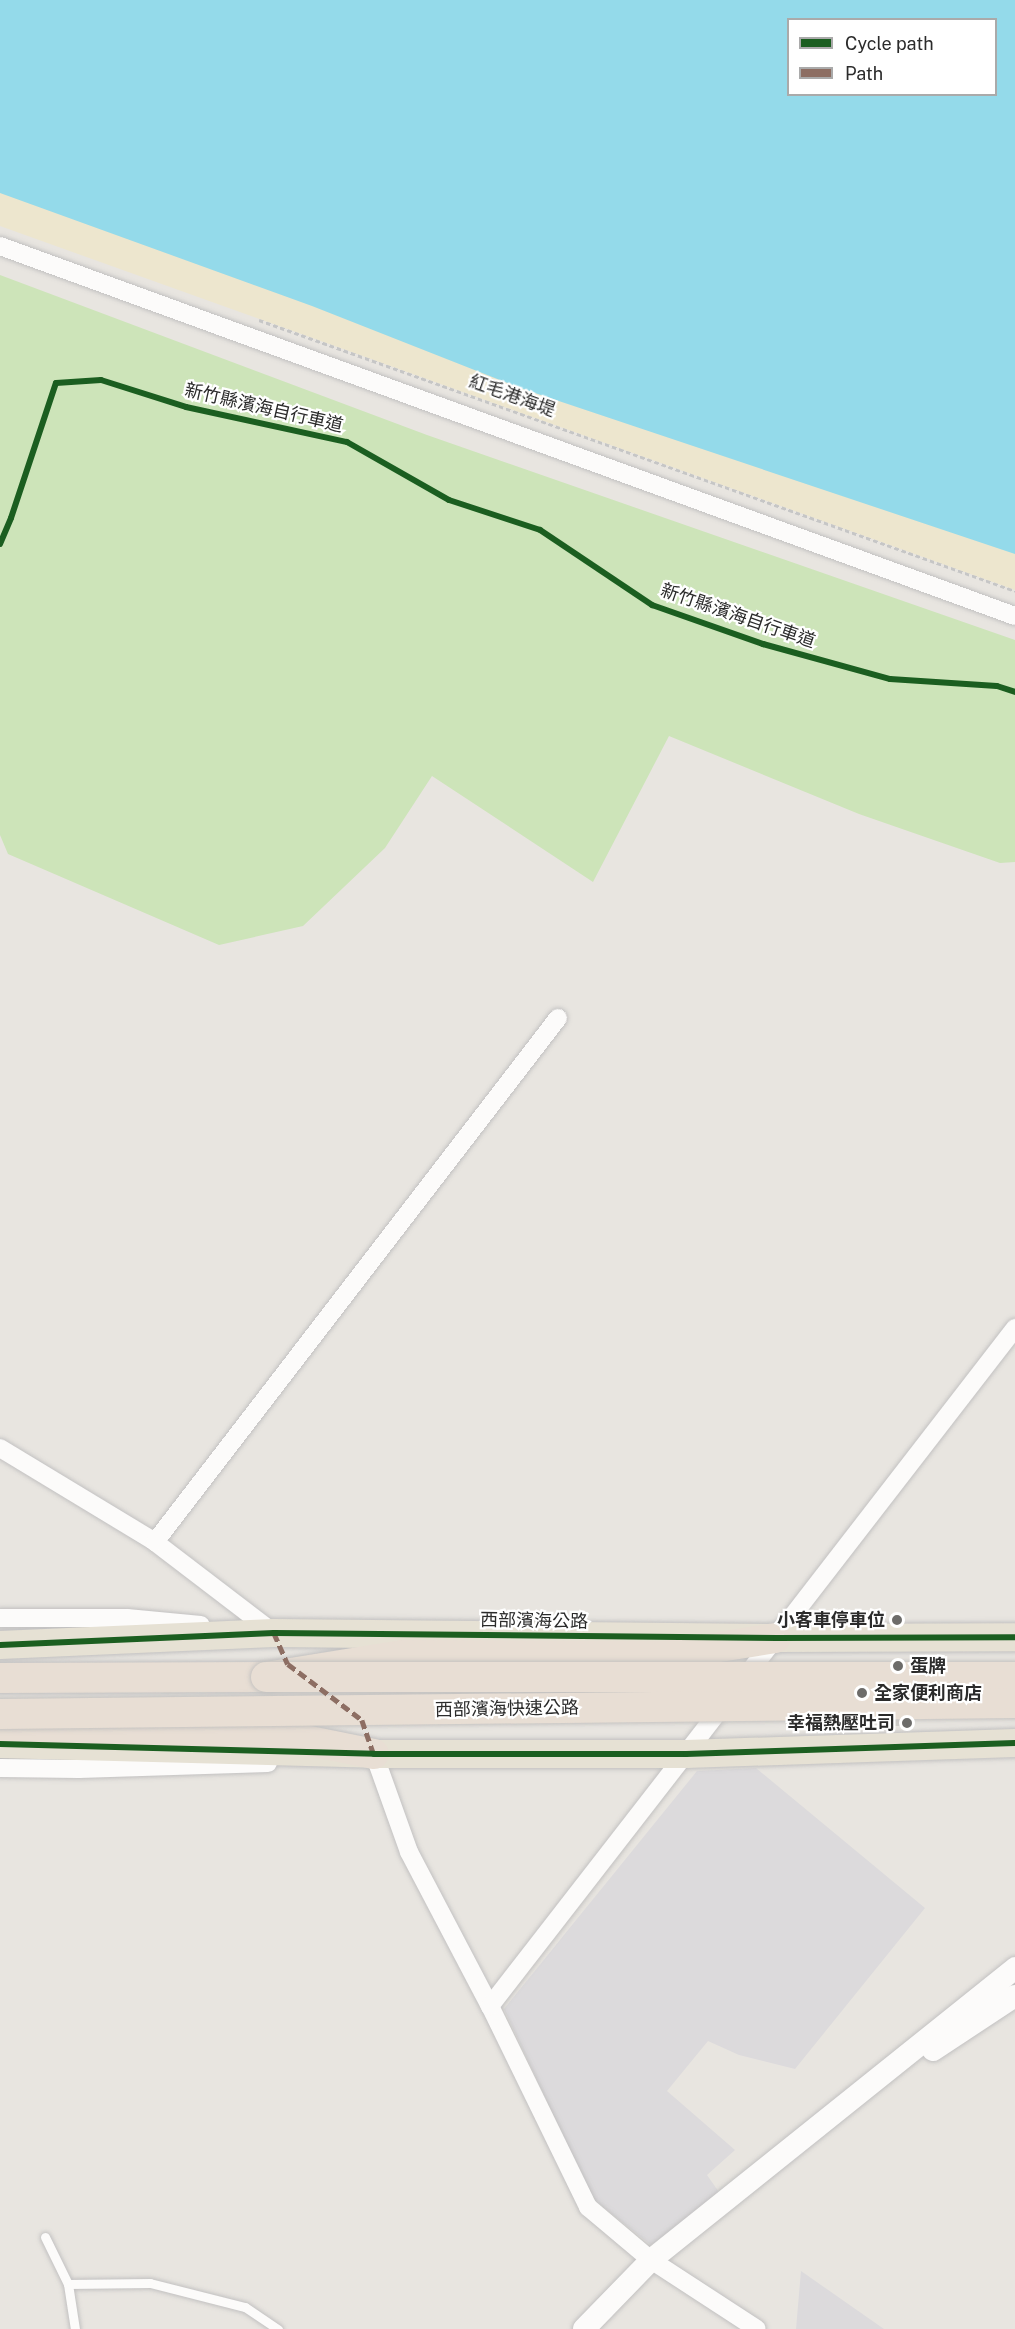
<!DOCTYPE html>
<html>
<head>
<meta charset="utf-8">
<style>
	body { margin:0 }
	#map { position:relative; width:1015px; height:2329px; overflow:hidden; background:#e8e5e0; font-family:"Public Sans","Noto Sans TC",sans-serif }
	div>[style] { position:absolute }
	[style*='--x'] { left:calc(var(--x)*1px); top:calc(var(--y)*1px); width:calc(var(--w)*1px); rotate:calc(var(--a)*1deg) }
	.industrial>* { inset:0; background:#dcdadc }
	.green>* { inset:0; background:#cde4b9 }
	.sand>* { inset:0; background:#ede6ce }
	.water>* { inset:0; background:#94daea }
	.building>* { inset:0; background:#cdcbc7 }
	.path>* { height:3px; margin-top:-1.5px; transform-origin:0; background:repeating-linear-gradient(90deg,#c6c6c6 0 4.5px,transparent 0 7.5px) }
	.roads { filter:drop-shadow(0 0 2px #c2c1c1) drop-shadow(0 0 2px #c2c1c1) }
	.service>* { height:9px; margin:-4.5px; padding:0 4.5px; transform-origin:4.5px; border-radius:4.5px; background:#fcfbfa }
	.minor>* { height:18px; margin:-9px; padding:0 9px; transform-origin:9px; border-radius:9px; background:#fcfbfa }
	.tertiary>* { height:22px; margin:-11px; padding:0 11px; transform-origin:11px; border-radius:11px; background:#fcfbfa }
	.primary>* { height:28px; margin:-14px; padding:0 14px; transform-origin:14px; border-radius:14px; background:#e6e1d4 }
	.trunk>* { height:30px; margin:-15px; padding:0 15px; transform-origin:15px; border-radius:15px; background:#e8ded4 }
	.bridges { filter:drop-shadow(0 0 2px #c5c3c1) drop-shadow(0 0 2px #c5c3c1) }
	.trunk-bridge>* { height:30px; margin:-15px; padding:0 15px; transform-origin:15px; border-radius:15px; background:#e8ded4 }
	.quiet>* { height:4.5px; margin-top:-2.25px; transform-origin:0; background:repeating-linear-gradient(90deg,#8d6e63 0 9px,transparent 0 13.5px) }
	.cycleway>* { height:6px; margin:-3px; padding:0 3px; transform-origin:3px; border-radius:3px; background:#1b5e20 }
	.dots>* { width:16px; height:16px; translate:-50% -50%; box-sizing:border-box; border:3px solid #fff; border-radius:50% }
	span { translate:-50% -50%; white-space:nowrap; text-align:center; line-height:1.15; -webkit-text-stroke:4.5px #fff; paint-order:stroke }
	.street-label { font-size:18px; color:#2b2b2b }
	.poi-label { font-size:18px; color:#2b2b2b; font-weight:700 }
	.right { translate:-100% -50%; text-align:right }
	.left { translate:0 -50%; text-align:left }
	.legend { position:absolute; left:787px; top:18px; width:210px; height:78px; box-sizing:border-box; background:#fff; border:2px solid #aaa; margin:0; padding:8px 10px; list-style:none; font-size:18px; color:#2b2b2b }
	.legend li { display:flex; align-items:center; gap:12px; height:30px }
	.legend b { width:30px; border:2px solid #aaa }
</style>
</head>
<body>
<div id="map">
	<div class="industrial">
		<i style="clip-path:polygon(756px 1768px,925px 1908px,795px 2069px,739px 2055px,708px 2041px,667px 2091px,735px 2150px,707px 2175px,721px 2195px,651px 2245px,592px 2198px,504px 2009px,697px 1771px)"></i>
		<i style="clip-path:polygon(801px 2271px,884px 2329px,796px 2329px)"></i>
	</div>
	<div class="green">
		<i style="clip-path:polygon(0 275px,427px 435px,1015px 640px,1015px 862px,1000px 863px,859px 814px,669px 736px,593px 882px,432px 776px,385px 848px,303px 926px,219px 945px,8px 854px,0 835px)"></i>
	</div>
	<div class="sand">
		<i style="clip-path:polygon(0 157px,1015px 537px,1015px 590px,0 226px)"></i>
	</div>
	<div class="water">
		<i style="clip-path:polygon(evenodd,0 0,1015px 0,1015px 554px,520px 388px,312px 306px,0 193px,0 0,788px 20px,996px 20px,996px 94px,788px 94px,788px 20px)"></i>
	</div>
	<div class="building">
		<i style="clip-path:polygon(836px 1718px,849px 1718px,849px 1726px,836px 1725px)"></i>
		<i style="clip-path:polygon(808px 1719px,821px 1719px,821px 1726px,808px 1726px)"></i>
		<i style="clip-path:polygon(889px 1719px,913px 1720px,912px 1726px,889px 1726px)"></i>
	</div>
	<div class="path">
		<i style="--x:259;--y:320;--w:803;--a:19.72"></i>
	</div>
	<div class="roads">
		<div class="service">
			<i style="--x:45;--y:2237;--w:52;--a:63.9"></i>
			<i style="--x:68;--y:2284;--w:46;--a:81.2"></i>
			<i style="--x:68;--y:2284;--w:82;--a:-0.7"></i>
			<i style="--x:150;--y:2283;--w:98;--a:14.2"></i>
			<i style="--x:245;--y:2307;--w:40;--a:34"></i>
		</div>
		<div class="minor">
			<i style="--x:0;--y:246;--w:1080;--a:20.03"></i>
			<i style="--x:0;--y:1448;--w:181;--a:31.2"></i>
			<i style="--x:155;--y:1542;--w:150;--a:37.4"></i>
			<i style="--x:155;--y:1542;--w:661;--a:-52.44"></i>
			<i style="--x:0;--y:1618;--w:127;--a:0"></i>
			<i style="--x:127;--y:1618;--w:74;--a:5.4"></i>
			<i style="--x:743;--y:1680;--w:445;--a:-52.3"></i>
			<i style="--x:367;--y:1754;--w:7;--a:0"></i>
			<i style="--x:374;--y:1754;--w:104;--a:70.3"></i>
			<i style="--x:409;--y:1852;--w:174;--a:62.3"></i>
			<i style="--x:490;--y:2006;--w:224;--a:64"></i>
			<i style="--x:588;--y:2207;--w:82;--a:40.1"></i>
			<i style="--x:651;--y:2260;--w:126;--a:33.1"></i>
			<i style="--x:0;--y:1768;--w:79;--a:0.7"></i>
			<i style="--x:79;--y:1769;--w:189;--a:-1.8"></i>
			<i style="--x:490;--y:2006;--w:385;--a:-52.2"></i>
		</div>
		<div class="tertiary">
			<i style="--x:933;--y:2050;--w:98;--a:-33.4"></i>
			<i style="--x:584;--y:2329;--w:96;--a:-45.8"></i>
			<i style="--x:651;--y:2260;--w:467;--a:-38.7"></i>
		</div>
		<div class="primary">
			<i style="--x:0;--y:1645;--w:274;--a:-2.5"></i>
			<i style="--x:274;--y:1633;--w:502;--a:0.57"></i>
			<i style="--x:776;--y:1638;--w:239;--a:-0.2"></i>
			<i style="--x:0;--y:1744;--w:374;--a:1.5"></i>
			<i style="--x:374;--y:1754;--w:312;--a:0"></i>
			<i style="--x:686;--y:1754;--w:329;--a:-1.9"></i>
		</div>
		<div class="trunk">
			<i style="--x:0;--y:1678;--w:266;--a:-0.2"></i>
			<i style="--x:266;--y:1677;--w:138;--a:-9.2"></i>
			<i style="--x:402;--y:1655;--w:261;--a:0.2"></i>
			<i style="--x:663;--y:1656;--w:114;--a:-9.1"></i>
			<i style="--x:0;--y:1728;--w:265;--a:0.9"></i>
			<i style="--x:265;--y:1732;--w:111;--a:11.4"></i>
		</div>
	</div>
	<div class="bridges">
		<div class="trunk-bridge">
			<i style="--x:266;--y:1677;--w:749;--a:0"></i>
			<i style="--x:0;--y:1714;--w:1015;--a:-0.62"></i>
		</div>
	</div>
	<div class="quiet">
		<i style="--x:274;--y:1633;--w:34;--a:66"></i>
		<i style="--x:288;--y:1664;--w:93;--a:37.1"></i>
		<i style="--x:362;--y:1720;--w:36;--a:71"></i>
	</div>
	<div class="cycleway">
		<i style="--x:0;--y:544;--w:28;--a:-67"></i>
		<i style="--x:11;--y:518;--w:142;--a:-71.6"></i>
		<i style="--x:56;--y:383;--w:45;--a:-3.8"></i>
		<i style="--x:101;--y:380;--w:89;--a:17.6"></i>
		<i style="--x:186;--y:407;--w:165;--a:12.3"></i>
		<i style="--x:347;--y:442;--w:117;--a:29.6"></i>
		<i style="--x:449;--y:500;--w:96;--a:18.2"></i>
		<i style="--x:540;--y:530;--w:135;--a:33.8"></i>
		<i style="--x:652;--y:605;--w:118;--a:19.4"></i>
		<i style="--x:763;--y:644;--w:132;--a:15.4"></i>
		<i style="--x:890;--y:679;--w:107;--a:3.7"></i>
		<i style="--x:997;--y:686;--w:19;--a:18"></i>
		<i style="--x:0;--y:1645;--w:274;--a:-2.5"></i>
		<i style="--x:274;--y:1633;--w:502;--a:0.57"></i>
		<i style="--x:776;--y:1638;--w:239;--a:-0.2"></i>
		<i style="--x:0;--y:1744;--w:374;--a:1.5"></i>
		<i style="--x:374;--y:1754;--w:312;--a:0"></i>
		<i style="--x:686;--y:1754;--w:329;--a:-1.9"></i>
	</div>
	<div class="dots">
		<i style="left:897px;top:1620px;background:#6d6c6a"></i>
		<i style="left:898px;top:1666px;background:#6d6c6a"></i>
		<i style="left:862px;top:1693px;background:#6d6c6a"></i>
		<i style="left:907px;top:1723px;background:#6d6c6a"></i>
	</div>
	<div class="street-label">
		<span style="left:512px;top:396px;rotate:20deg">紅毛港海堤</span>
		<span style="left:264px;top:408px;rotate:13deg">新竹縣濱海自行車道</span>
		<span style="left:738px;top:616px;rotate:19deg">新竹縣濱海自行車道</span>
		<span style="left:534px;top:1621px;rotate:1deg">西部濱海公路</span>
		<span style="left:507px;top:1709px;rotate:-1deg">西部濱海快速公路</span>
	</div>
	<div class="poi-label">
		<span class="right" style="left:885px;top:1620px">小客車停車位</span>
		<span class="left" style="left:910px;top:1666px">蛋牌</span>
		<span class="left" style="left:874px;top:1693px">全家便利商店</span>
		<span class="right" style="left:895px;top:1723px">幸福熱壓吐司</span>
	</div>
	<ul class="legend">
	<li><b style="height:8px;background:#1b5e20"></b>Cycle path</li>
	<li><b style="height:8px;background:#8d6e63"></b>Path</li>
	</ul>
</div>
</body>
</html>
